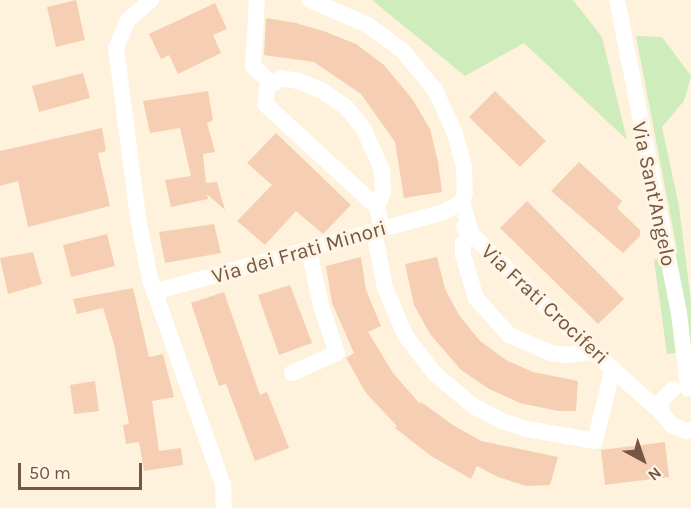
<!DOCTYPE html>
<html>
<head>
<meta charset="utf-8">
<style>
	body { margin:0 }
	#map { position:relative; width:691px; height:508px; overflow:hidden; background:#fef2dd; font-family:Karla,sans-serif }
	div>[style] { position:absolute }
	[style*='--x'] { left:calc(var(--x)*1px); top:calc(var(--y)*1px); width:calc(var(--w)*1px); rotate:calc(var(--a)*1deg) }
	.green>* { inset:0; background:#cfecbc }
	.building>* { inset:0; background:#f5ceb3 }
	.street>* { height:16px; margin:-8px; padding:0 8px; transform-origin:8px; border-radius:8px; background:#fff }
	span { translate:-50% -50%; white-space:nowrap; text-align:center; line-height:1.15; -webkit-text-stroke:6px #fff5e5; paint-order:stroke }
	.street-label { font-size:21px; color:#755644 }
	.north { position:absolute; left:613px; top:430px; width:60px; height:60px; -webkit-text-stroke:4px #fff5e5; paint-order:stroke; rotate:140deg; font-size:16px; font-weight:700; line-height:24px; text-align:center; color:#755644 }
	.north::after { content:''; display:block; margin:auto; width:21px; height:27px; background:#755644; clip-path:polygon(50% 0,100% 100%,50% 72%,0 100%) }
	.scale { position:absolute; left:18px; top:463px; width:124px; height:27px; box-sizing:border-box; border:3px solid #755644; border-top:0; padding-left:8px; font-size:18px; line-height:21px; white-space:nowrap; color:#755644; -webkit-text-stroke:4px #fff5e5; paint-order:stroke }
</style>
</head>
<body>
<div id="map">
	<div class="green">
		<i style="clip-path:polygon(372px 0,573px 0,602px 37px,627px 140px,524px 43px,465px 76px)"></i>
		<i style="clip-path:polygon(636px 36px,662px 37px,691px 76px,684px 101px,662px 127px,679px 206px,691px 302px,691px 351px,667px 354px,654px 260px,677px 250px)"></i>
	</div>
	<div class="building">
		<i style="clip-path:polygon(76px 0,85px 40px,56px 47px,47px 7px)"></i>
		<i style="clip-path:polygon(215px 3px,227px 29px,213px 35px,221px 53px,178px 74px,169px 55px,161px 59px,149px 34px)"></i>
		<i style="clip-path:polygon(266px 18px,296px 23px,326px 32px,356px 44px,384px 65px,413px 100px,430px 129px,438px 162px,442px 192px,404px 198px,395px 142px,361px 94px,314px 62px,264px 55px)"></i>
		<i style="clip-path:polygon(83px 73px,90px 98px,39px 112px,32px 86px)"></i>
		<i style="clip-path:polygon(208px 91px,213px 120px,207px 123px,215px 152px,203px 154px,206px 183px,217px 182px,225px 210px,207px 194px,208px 199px,171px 207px,165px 180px,191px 176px,180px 128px,150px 133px,143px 101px)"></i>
		<i style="clip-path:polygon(495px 91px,546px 141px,520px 167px,469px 117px)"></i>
		<i style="clip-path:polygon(102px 128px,106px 151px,98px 153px,110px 206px,28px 227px,18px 181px,0 186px,0 151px)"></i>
		<i style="clip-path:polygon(276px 133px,351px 205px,323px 234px,296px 211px,265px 245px,237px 221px,272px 185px,247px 163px)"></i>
		<i style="clip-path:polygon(579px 162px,622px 201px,617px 208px,640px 230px,640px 236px,623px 253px,551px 191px)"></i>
		<i style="clip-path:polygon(527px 201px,624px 299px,598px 324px,500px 228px)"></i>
		<i style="clip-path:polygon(214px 224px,221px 253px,165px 263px,159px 232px)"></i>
		<i style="clip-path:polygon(107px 234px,115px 266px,71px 277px,63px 245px)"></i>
		<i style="clip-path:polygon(33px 252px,42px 284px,8px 294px,0 258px)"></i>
		<i style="clip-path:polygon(361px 257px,366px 290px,381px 326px,368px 332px,393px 373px,420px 404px,421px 402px,453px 425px,481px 441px,558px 457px,550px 485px,526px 486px,498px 477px,477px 466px,471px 479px,431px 456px,395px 428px,397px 426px,366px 393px,346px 358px,354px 353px,332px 303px,326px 266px)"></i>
		<i style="clip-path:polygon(437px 257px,445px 289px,459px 315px,480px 341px,506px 360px,533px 372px,578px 381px,576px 411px,558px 411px,520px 403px,489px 389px,461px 370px,430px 334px,414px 305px,405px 264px)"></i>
		<i style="clip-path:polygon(290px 285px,312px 343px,279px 355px,258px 295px)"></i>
		<i style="clip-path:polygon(133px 288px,149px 357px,163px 354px,174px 397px,152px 401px,159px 451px,181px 448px,183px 465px,144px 471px,139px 442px,126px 444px,123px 425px,129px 424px,114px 344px,103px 308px,77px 314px,73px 299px)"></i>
		<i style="clip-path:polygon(224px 292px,260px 395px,267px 392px,289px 448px,255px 461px,226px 384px,219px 386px,191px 303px)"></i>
		<i style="clip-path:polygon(95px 381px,99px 411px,74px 414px,70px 385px)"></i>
		<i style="clip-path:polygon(665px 442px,669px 477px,605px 485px,601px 450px)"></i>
	</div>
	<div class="street">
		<i style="--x:151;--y:0;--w:30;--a:139"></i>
		<i style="--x:128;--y:20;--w:30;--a:113"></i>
		<i style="--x:116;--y:48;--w:171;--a:82.6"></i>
		<i style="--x:138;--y:218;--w:62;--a:78.9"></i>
		<i style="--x:150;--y:279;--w:219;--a:70.5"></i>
		<i style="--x:223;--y:485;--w:23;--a:88"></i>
		<i style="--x:257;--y:0;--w:66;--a:93.5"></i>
		<i style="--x:253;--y:66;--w:25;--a:45"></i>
		<i style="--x:310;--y:0;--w:61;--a:23.2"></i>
		<i style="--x:366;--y:24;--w:44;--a:35.8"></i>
		<i style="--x:402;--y:50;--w:52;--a:50.5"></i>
		<i style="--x:435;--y:90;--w:45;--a:65.1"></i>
		<i style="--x:454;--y:131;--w:37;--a:74"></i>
		<i style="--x:464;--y:167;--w:25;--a:88"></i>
		<i style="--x:465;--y:192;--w:10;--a:107"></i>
		<i style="--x:462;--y:202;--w:33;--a:74"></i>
		<i style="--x:617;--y:0;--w:319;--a:78.8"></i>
		<i style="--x:679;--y:313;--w:76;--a:83.2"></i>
		<i style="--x:377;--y:207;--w:16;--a:-68"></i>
		<i style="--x:383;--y:192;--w:22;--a:-93"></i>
		<i style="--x:382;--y:170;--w:46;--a:-114.3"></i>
		<i style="--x:363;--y:128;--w:26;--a:-129"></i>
		<i style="--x:347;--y:108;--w:29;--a:-145"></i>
		<i style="--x:323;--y:91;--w:27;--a:-158"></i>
		<i style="--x:298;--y:81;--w:17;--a:-170"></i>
		<i style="--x:281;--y:78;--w:17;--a:144"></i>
		<i style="--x:267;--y:88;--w:16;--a:97"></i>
		<i style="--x:265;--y:104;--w:152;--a:42.6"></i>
		<i style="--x:377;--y:207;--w:23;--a:77"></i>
		<i style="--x:464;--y:227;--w:180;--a:44.1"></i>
		<i style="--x:593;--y:352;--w:91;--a:41.4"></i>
		<i style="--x:374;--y:231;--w:58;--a:79.1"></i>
		<i style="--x:385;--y:288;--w:51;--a:66.9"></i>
		<i style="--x:405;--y:335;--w:48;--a:52.7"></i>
		<i style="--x:434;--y:373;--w:51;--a:40.2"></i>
		<i style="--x:473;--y:406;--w:33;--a:27"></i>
		<i style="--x:502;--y:421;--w:26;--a:18"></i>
		<i style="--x:527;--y:429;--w:69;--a:10"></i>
		<i style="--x:595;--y:441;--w:75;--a:-76.1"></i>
		<i style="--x:471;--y:234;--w:13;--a:129"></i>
		<i style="--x:463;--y:244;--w:11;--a:90"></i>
		<i style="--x:463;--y:255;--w:45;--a:73.2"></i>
		<i style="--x:476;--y:298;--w:50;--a:48.3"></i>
		<i style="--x:509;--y:335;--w:46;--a:23.2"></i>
		<i style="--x:551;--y:353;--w:16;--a:7"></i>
		<i style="--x:567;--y:355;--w:26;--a:-7"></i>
		<i style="--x:154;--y:292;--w:301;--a:-15.4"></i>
		<i style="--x:444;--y:212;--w:21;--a:-29"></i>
		<i style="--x:292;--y:373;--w:49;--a:-24"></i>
		<i style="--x:337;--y:353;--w:50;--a:-108.8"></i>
		<i style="--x:321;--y:306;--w:57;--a:-102.1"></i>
		<i style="--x:673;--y:389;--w:17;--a:135"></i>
		<i style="--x:661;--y:401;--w:11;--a:90"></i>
		<i style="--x:661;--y:412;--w:17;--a:50"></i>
		<i style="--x:672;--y:425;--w:15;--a:23"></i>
		<i style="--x:686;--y:431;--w:5;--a:-11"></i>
	</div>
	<div class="street-label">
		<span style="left:654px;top:194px;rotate:78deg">Via Sant'Angelo</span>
		<span style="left:299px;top:252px;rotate:-16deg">Via dei Frati Minori</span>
		<span style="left:545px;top:304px;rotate:43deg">Via Frati Crociferi</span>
	</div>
	<div class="north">N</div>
	<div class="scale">50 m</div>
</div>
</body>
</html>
